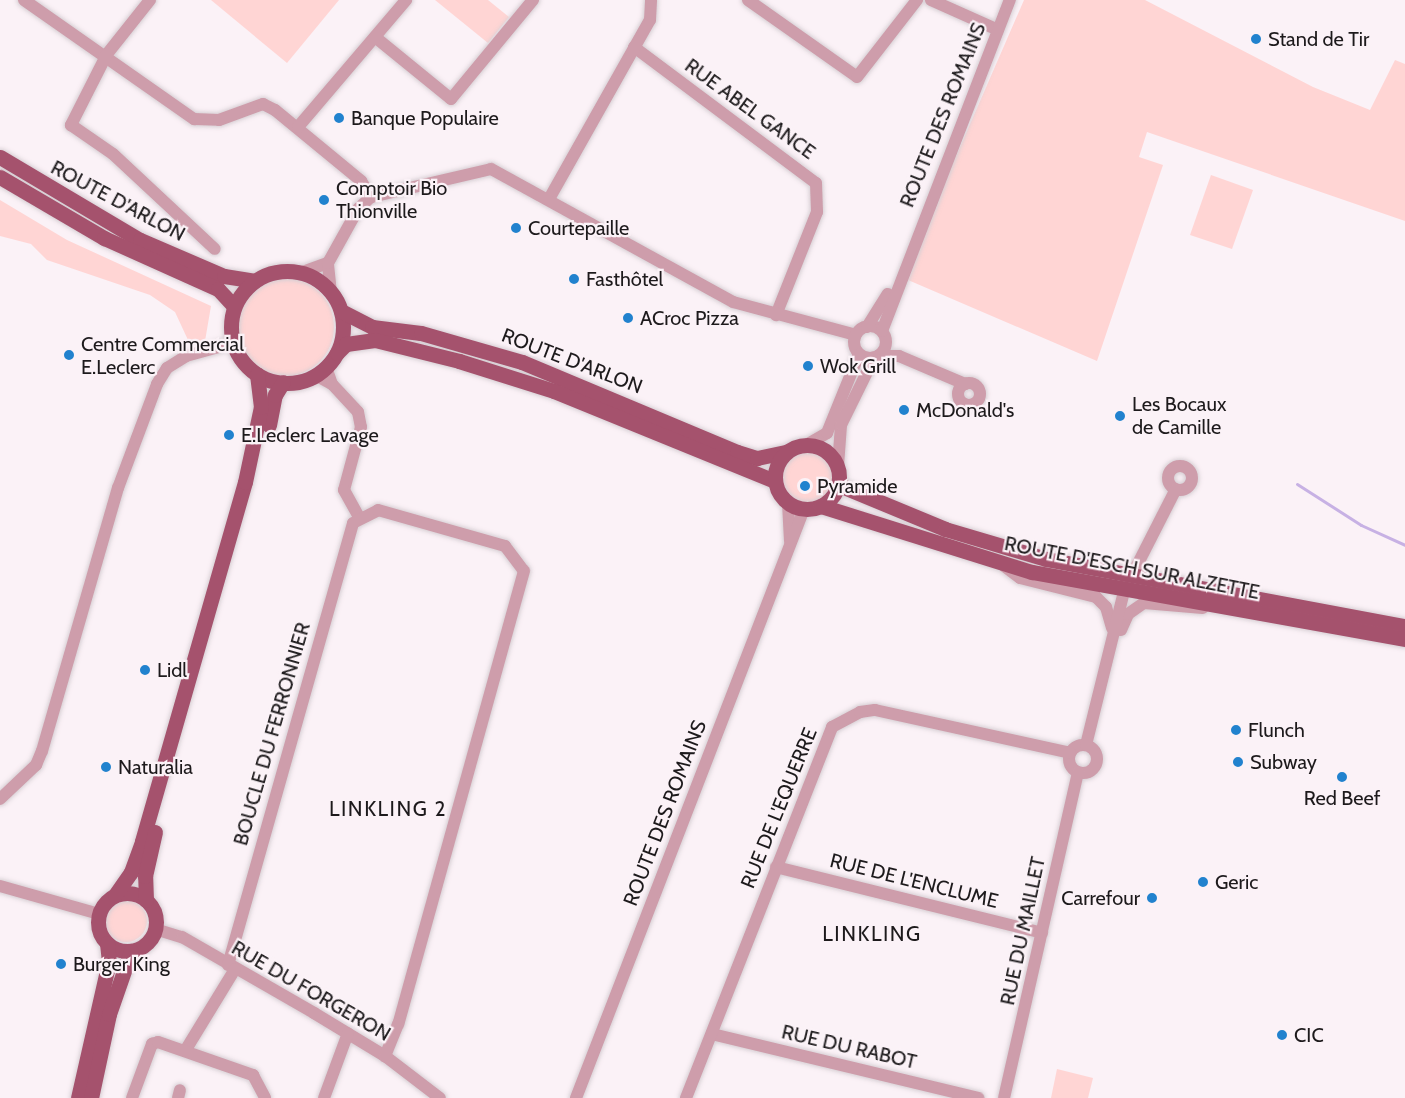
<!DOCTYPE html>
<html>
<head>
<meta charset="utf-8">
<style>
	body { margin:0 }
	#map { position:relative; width:1405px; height:1098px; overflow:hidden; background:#fbf2f7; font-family:Cabin,sans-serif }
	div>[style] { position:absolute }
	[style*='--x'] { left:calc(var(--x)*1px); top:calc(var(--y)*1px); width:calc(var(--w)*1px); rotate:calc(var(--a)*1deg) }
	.green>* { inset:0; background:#ffd5d4 }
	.round { border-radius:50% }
	.stream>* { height:3px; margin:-1.5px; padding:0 1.5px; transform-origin:1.5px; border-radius:1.5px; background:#c7b1e4 }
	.roads { filter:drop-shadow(0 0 2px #d7cfd4) drop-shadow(0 0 2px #d7cfd4) }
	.minor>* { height:12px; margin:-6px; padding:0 6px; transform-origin:6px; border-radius:6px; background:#ce9dab }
	.minor>.ring { margin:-6px; padding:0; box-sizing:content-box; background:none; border:12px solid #ce9dab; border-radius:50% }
	.major>* { height:15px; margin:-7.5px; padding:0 7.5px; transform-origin:7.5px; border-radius:7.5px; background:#a5526d }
	.major>.ring { margin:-7.5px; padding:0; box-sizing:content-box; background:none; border:15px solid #a5526d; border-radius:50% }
	.dots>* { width:16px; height:16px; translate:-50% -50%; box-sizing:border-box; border:3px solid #fbf2f7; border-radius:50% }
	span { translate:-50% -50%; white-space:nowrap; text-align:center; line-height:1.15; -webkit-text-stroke:4.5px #fbf2f7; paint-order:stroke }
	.poi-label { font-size:20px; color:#1d1a1c }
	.left { translate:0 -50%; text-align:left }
	.right { translate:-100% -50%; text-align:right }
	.street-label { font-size:20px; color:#1d1a1c }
	.neighbourhood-label { font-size:21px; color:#1d1a1c; letter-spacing:1.5px }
</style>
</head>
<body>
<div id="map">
	<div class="green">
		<i style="clip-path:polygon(211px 0,339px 0,287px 63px)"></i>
		<i style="clip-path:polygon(435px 0,488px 0,509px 17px,488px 43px)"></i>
		<i style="clip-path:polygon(1024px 0,1145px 0,1313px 87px,1370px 110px,1395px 60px,1405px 64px,1405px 221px,1147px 132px,1139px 157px,1163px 165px,1097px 361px,908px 280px,944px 184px)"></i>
		<i style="clip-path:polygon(1211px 175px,1253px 190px,1232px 249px,1190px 235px)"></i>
		<i style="clip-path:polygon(0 200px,67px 240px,211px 306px,205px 341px,188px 340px,175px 312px,150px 295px,47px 260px,31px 244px,0 236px)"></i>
		<i class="round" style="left:236px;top:278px;width:98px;height:98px"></i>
		<i class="round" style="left:781px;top:451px;width:54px;height:54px"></i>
		<i class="round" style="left:105px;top:900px;width:42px;height:42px"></i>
		<i style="clip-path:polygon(1057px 1069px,1093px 1078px,1088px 1098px,1051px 1098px)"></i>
	</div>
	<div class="stream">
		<i style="--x:1297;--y:484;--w:76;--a:32.6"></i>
		<i style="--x:1361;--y:525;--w:48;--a:24.4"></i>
	</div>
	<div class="roads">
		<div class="minor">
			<i style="--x:24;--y:0;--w:208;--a:35"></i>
			<i style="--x:194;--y:119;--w:25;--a:2"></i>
			<i style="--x:219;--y:120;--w:47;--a:-20"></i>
			<i style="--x:263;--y:104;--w:13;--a:27"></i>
			<i style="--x:275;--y:110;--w:112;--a:39.5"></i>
			<i style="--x:361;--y:181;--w:19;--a:58"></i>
			<i style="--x:150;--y:0;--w:69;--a:128.5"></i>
			<i style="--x:107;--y:54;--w:80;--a:116.9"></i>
			<i style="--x:71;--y:125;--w:51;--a:34.6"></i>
			<i style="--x:113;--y:154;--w:139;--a:43"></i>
			<i style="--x:748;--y:0;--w:133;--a:35.2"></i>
			<i style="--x:857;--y:77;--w:98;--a:-52.1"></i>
			<i style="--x:931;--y:0;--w:73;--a:24.1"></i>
			<i style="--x:375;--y:37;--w:98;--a:39.2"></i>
			<i style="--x:451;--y:99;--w:129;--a:-50.4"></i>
			<i style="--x:634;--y:47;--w:227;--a:36.8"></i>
			<i style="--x:816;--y:183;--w:29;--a:88"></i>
			<i style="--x:817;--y:212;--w:111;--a:111.7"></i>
			<i style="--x:298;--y:127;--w:167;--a:-49.6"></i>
			<i style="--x:549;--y:199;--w:206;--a:-60.6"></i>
			<i style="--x:650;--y:20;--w:20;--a:-87"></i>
			<i style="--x:300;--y:273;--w:30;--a:-20"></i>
			<i style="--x:331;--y:293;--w:30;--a:-96"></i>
			<i style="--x:328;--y:263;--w:62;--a:-60.9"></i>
			<i style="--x:358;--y:209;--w:18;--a:-43"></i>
			<i style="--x:371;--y:197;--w:123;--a:-13.1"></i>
			<i style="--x:491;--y:169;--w:276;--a:28.8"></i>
			<i style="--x:733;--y:302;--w:127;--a:15"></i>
			<i class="ring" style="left:854px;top:326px;width:20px;height:20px"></i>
			<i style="--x:867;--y:327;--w:39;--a:-58"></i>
			<i style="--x:882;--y:331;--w:355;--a:-68.9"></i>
			<i style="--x:878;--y:356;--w:21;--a:0"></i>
			<i style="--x:899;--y:356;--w:72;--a:23"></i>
			<i style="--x:326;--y:367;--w:18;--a:71"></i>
			<i style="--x:315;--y:375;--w:19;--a:28"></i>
			<i style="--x:332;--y:384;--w:38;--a:47"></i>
			<i style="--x:358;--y:412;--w:15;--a:79"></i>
			<i style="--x:361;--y:427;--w:65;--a:105.1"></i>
			<i style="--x:344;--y:490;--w:31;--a:61"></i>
			<i class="ring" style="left:958px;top:383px;width:10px;height:10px"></i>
			<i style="--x:808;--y:444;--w:22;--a:-30"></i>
			<i style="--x:827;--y:433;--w:85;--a:-67.9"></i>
			<i style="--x:838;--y:466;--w:41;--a:-85.8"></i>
			<i style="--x:841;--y:425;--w:75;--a:-63.8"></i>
			<i class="ring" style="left:1168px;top:466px;width:12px;height:12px"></i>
			<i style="--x:788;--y:503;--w:38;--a:87"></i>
			<i style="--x:1004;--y:566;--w:20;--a:37"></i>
			<i style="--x:1020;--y:578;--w:78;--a:14"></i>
			<i style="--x:1096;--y:597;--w:14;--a:45"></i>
			<i style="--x:1106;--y:607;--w:22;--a:74"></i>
			<i style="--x:1121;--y:630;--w:17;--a:-66"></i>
			<i style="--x:1128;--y:614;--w:19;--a:-35"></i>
			<i style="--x:1144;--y:603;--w:59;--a:4.8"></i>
			<i class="ring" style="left:1069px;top:745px;width:16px;height:16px"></i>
			<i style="--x:1086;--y:745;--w:159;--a:-76.1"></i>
			<i style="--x:1124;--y:591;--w:114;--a:-63"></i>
			<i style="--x:0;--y:799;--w:50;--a:-43.4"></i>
			<i style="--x:36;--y:765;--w:15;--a:-67"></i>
			<i style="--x:42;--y:751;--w:274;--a:-73.9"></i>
			<i style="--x:118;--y:488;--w:111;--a:-69.4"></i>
			<i style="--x:157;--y:384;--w:19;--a:-58"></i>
			<i style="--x:167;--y:368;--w:22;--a:-32"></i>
			<i style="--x:186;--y:356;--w:49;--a:-15.5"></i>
			<i style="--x:776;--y:867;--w:274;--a:13.9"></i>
			<i style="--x:0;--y:886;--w:103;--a:15.8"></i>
			<i style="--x:155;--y:929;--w:28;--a:17"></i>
			<i style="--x:182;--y:937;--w:152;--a:29.9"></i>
			<i style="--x:314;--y:1013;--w:83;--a:31.2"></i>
			<i style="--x:385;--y:1056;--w:69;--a:37.4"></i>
			<i style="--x:228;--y:965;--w:459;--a:-74.2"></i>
			<i style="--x:353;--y:523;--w:28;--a:-27"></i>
			<i style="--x:378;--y:510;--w:132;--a:15.8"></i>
			<i style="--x:505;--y:546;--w:31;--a:53"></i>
			<i style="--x:524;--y:571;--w:470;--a:105.5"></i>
			<i style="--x:398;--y:1024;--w:35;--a:112"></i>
			<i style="--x:712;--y:1034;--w:274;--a:13.5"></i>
			<i style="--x:185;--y:1051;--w:96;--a:-58.6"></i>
			<i style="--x:132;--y:1098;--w:58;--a:-69.7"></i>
			<i style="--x:152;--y:1044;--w:6;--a:-18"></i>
			<i style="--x:158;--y:1042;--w:101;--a:19.2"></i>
			<i style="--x:253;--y:1075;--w:26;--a:62"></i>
			<i style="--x:178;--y:1098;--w:8;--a:-76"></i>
			<i style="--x:324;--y:1098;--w:69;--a:-69.7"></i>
			<i style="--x:576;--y:1098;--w:632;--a:-68.84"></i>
			<i style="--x:686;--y:1098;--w:399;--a:-68.5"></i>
			<i style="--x:832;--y:727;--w:32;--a:-28"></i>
			<i style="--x:860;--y:712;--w:15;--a:-8"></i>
			<i style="--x:875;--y:710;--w:200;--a:12.4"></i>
			<i style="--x:1004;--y:1098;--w:334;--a:-77.2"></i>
		</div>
		<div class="major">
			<i style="--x:0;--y:157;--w:163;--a:30.7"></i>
			<i style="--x:140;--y:240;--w:91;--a:23.2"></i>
			<i style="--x:224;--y:276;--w:30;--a:9"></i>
			<i style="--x:0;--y:177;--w:121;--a:30.4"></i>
			<i style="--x:104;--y:238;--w:125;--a:24.1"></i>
			<i style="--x:218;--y:289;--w:23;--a:47"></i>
			<i class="ring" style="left:231px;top:271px;width:97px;height:97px"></i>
			<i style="--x:341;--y:311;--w:35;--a:27"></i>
			<i style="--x:372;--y:327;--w:49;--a:7"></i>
			<i style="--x:421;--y:333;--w:105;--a:16"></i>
			<i style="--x:522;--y:362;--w:233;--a:22.7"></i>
			<i style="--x:737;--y:452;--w:21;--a:17"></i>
			<i style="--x:757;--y:458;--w:30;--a:-12"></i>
			<i style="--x:337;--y:353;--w:13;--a:-45"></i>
			<i style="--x:346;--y:344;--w:29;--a:-8"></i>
			<i style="--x:375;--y:340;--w:87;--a:14"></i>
			<i style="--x:459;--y:361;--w:100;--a:17.5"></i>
			<i style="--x:554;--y:391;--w:238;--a:22.2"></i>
			<i style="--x:269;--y:425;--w:31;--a:-79"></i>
			<i style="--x:275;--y:395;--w:15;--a:-58"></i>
			<i class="ring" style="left:775px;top:445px;width:49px;height:49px"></i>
			<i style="--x:839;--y:485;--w:115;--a:22.5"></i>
			<i style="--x:945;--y:529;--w:105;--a:16.5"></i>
			<i style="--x:1046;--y:559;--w:365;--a:10.6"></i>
			<i style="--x:821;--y:506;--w:221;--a:17.4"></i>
			<i style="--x:1032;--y:572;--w:379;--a:10.2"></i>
			<i class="ring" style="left:98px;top:893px;width:43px;height:43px"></i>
			<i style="--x:115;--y:895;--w:28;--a:-55"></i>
			<i style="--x:131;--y:872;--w:33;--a:-70"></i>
			<i style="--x:142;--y:841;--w:373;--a:-74"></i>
			<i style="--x:245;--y:482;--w:77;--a:-78"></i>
			<i style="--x:261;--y:407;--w:33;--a:-97"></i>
			<i style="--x:146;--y:900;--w:24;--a:-92"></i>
			<i style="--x:145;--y:876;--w:45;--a:-77.2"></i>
			<i style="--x:78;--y:1098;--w:139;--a:-77.2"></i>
			<i style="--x:109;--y:962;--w:19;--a:-96"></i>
			<i style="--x:91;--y:1098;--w:86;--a:-77.9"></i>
			<i style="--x:109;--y:1014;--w:67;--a:-70.8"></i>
		</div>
	</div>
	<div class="dots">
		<i style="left:1256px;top:39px;background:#2182ce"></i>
		<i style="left:339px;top:118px;background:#2182ce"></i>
		<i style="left:324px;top:200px;background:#2182ce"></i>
		<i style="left:516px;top:228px;background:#2182ce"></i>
		<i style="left:574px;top:279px;background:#2182ce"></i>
		<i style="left:628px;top:318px;background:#2182ce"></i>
		<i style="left:69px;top:355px;background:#2182ce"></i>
		<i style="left:808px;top:366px;background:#2182ce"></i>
		<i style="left:904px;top:410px;background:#2182ce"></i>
		<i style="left:1120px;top:416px;background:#2182ce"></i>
		<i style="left:229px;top:435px;background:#2182ce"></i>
		<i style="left:805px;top:486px;background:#2182ce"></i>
		<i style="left:145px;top:670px;background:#2182ce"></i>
		<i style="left:1236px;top:730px;background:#2182ce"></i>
		<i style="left:1238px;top:762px;background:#2182ce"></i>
		<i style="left:106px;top:767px;background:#2182ce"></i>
		<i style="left:1342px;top:777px;background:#2182ce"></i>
		<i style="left:1203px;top:882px;background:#2182ce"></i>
		<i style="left:1152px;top:898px;background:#2182ce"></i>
		<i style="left:61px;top:964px;background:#2182ce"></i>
		<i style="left:1282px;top:1035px;background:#2182ce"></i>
	</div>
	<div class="poi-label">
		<span class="left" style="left:1268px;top:39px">Stand de Tir</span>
		<span class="left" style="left:351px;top:118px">Banque Populaire</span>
		<span class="left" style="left:336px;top:200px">Comptoir Bio<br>Thionville</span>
		<span class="left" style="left:528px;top:228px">Courtepaille</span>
		<span class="left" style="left:586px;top:279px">Fasthôtel</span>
		<span class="left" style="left:640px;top:318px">ACroc Pizza</span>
		<span class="left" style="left:81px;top:356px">Centre Commercial<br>E.Leclerc</span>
		<span class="left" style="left:820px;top:366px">Wok Grill</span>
		<span class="left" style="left:1132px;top:416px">Les Bocaux<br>de Camille</span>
		<span class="left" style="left:916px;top:410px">McDonald's</span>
		<span class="left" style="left:241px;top:435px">E.Leclerc Lavage</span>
		<span class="left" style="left:817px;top:486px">Pyramide</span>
		<span class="left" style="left:157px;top:670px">Lidl</span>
		<span class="left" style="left:1248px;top:730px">Flunch</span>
		<span class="left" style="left:1250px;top:762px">Subway</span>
		<span class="left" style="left:118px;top:767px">Naturalia</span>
		<span style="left:1342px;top:798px">Red Beef</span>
		<span class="left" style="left:1215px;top:882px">Geric</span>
		<span class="right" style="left:1140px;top:898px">Carrefour</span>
		<span class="left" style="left:73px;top:964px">Burger King</span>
		<span class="left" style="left:1294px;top:1035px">CIC</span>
	</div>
	<div class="street-label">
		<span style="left:750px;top:109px;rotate:36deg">RUE ABEL GANCE</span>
		<span style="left:943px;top:115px;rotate:-68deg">ROUTE DES ROMAINS</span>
		<span style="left:118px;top:201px;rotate:28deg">ROUTE D'ARLON</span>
		<span style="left:572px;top:361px;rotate:21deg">ROUTE D'ARLON</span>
		<span style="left:1132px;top:568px;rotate:11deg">ROUTE D'ESCH SUR ALZETTE</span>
		<span style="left:272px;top:734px;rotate:-74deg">BOUCLE DU FERRONNIER</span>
		<span style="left:779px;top:808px;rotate:-68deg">RUE DE L'EQUERRE</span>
		<span style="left:665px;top:813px;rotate:-69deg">ROUTE DES ROMAINS</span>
		<span style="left:914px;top:881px;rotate:14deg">RUE DE L'ENCLUME</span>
		<span style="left:1023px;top:931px;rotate:-78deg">RUE DU MAILLET</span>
		<span style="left:311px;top:991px;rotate:30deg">RUE DU FORGERON</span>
		<span style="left:849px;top:1047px;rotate:13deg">RUE DU RABOT</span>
	</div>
	<div class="neighbourhood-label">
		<span style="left:388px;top:809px">LINKLING 2</span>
		<span style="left:872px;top:934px">LINKLING</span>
	</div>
</div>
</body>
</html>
